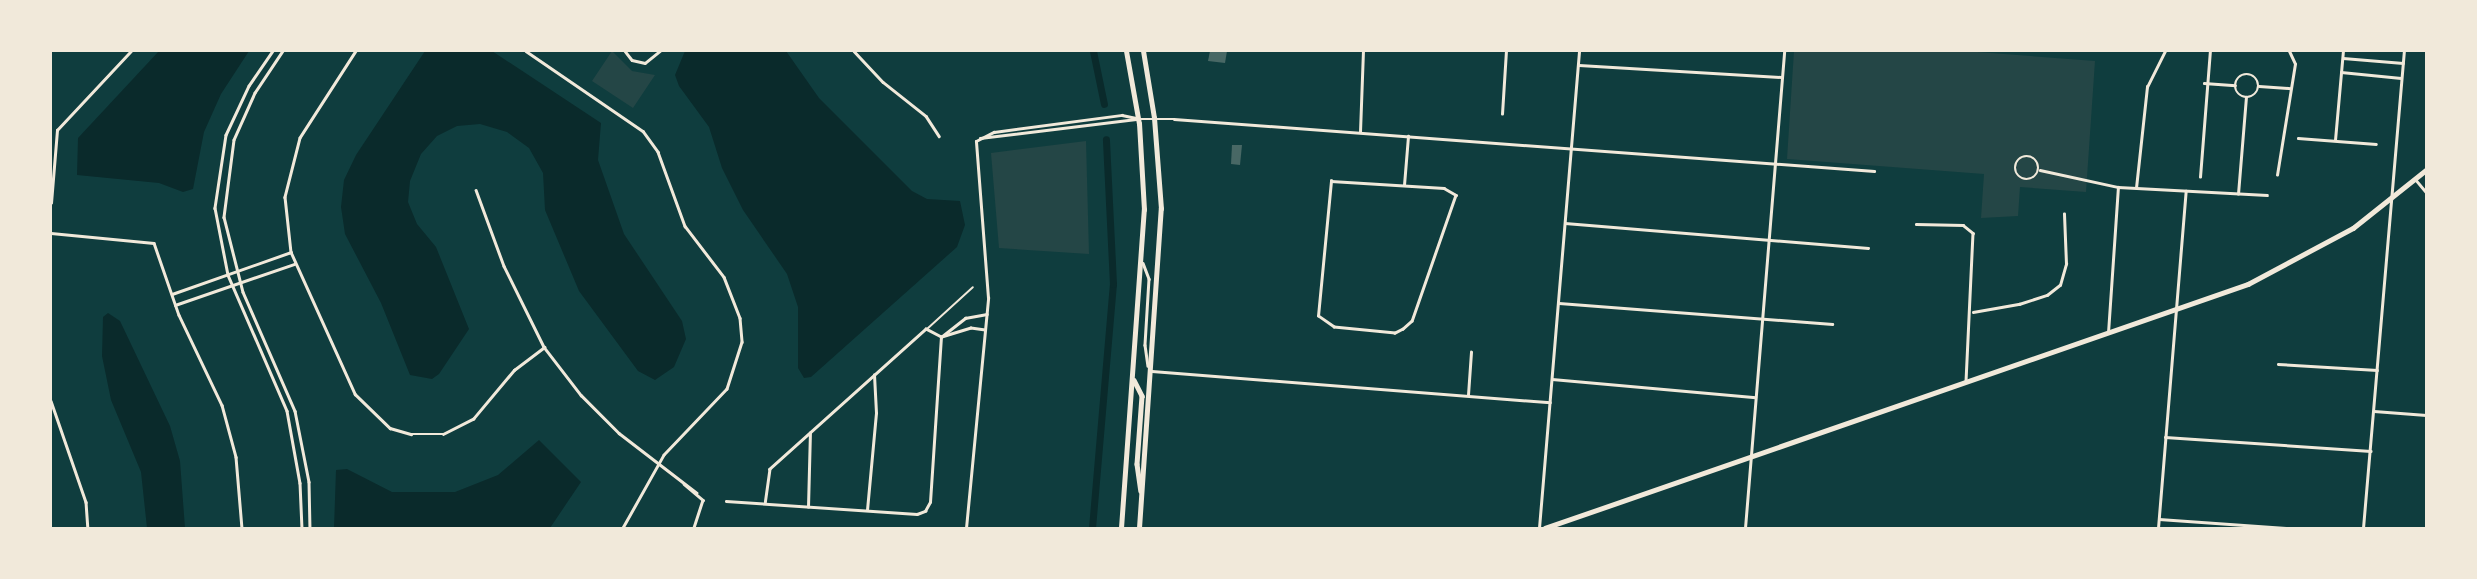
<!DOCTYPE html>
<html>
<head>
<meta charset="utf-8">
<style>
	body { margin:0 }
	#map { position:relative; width:2477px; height:579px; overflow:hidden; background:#0f3d3e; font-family:"DejaVu Sans",sans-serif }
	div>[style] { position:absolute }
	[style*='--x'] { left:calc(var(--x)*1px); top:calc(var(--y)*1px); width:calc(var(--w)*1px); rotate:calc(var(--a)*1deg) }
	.green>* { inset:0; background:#244646 }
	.water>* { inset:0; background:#0a2a2b }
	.canal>* { height:7px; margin:-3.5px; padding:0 3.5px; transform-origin:3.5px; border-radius:3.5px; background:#0a2a2b }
	.building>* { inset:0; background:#486865 }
	.service>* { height:2px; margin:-1px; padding:0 1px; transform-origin:1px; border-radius:1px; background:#f1e9da }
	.minor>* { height:2.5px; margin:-1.25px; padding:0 1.25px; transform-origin:1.25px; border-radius:1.25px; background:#f1e9da }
	.minor>.ring { margin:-1.25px; padding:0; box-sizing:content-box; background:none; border:2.5px solid #f1e9da; border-radius:50% }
	.secondary>* { height:4.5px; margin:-2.25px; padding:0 2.25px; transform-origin:2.25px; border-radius:2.25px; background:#f1e9da }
	.primary>* { height:4.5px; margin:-2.25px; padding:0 2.25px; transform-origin:2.25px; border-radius:2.25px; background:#f1e9da }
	span { translate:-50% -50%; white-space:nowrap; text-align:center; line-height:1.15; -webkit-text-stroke:5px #f1e9da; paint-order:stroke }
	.frame { position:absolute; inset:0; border:52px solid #f1e9da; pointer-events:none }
</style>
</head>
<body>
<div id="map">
	<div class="green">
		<i style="clip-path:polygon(612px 51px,632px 71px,655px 75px,633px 108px,592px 81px)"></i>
		<i style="clip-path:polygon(1794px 51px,1964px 51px,2095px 61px,2086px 192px,2020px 187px,2018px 216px,1981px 218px,1984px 174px,1787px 159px)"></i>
		<i style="clip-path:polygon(1086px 141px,1089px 254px,999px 248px,991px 153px)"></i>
	</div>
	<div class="water">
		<i style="clip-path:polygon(159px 51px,249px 51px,221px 94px,204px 132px,193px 189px,183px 192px,159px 183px,77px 175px,78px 138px)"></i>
		<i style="clip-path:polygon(425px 51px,492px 51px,601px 123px,598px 160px,624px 234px,682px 321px,686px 339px,674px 367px,655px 380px,638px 371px,579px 291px,545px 210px,543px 173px,529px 148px,507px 132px,480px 124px,457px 126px,437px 136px,421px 154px,410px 181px,408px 202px,417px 224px,436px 247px,469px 329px,439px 374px,432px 379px,410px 375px,381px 303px,345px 234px,341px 207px,344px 180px,356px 155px)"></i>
		<i style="clip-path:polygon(685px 51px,786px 51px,819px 98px,912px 191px,927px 199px,960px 201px,965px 225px,957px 247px,811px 377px,804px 378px,798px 368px,798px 307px,787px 274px,743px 210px,722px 168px,709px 127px,679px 86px,675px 75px)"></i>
		<i style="clip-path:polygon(108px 313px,120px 321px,170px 426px,180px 461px,185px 528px,147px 528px,141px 472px,111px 400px,102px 356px,103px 317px)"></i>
		<i style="clip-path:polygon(539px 440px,581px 482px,550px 528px,334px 528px,336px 470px,347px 469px,392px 492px,455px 492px,498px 475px)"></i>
	</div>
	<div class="canal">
		<i style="--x:1093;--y:51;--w:54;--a:78.3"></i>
		<i style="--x:1092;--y:528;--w:245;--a:-85.1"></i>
		<i style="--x:1113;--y:284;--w:145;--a:-92.8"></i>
	</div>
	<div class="building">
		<i style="clip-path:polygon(1210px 51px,1227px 51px,1225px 63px,1208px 61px)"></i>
		<i style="clip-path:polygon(1232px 145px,1242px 145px,1240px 165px,1231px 164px)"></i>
	</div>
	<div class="service">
		<i style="--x:927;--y:329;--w:62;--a:-42.4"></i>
	</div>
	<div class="minor">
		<i style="--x:273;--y:51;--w:42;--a:124.4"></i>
		<i style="--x:249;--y:86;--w:54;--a:115.1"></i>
		<i style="--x:226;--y:135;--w:74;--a:98.6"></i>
		<i style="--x:215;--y:208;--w:68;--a:79"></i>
		<i style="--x:228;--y:275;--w:148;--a:66.5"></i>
		<i style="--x:287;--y:411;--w:73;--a:79.8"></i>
		<i style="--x:300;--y:483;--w:45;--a:87.5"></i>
		<i style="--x:283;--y:51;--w:50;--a:123.7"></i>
		<i style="--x:255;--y:93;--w:51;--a:114.1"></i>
		<i style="--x:234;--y:140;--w:78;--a:97.4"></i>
		<i style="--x:224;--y:217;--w:77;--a:75.8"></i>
		<i style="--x:243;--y:292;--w:130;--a:66.4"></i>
		<i style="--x:295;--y:411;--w:72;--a:78.8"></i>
		<i style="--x:309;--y:482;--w:46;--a:88.8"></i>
		<i style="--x:356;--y:51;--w:103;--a:122.8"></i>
		<i style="--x:300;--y:138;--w:61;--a:104.3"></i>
		<i style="--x:285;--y:197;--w:55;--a:83.8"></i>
		<i style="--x:291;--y:252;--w:156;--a:65.7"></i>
		<i style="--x:355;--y:394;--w:49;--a:44.2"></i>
		<i style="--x:390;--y:428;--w:22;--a:16"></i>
		<i style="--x:411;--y:434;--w:32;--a:0"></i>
		<i style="--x:443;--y:434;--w:34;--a:-27"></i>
		<i style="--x:473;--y:419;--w:64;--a:-50.1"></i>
		<i style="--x:514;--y:370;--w:38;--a:-37"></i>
		<i style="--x:526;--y:51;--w:142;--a:34.4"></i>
		<i style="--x:643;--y:131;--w:26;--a:54"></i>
		<i style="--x:658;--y:152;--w:79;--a:70"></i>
		<i style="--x:685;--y:226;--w:64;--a:52.6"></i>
		<i style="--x:724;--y:277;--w:44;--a:68.7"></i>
		<i style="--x:740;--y:318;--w:24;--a:85"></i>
		<i style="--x:742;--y:342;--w:49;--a:107.7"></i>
		<i style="--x:727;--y:389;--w:91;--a:133.7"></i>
		<i style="--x:664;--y:455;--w:84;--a:119.3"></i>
		<i style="--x:625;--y:51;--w:11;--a:52"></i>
		<i style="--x:632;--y:60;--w:13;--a:13"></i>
		<i style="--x:645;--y:63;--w:19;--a:-39"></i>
		<i style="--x:854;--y:51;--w:42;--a:46.9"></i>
		<i style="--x:883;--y:82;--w:55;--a:38.3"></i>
		<i style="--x:926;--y:116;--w:24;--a:57"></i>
		<i style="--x:2343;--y:58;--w:60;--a:4.8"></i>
		<i style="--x:1579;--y:65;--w:202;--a:3.4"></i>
		<i style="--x:2341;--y:72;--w:60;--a:5.7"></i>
		<i class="ring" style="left:2235px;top:74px;width:21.5px;height:21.5px"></i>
		<i style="--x:2204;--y:83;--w:31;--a:4"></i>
		<i style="--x:2259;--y:86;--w:31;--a:4"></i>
		<i style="--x:1502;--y:114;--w:63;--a:-86.4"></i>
		<i style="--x:1360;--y:132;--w:81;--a:-87.9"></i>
		<i style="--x:980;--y:138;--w:159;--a:-6.9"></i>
		<i style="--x:1138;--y:119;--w:36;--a:0"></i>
		<i style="--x:1174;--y:119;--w:702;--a:4.25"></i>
		<i style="--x:2298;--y:138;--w:78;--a:4.4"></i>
		<i style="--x:2335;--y:140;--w:89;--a:-84.9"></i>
		<i class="ring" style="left:2015px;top:156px;width:21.5px;height:21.5px"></i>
		<i style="--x:2040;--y:170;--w:80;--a:12.3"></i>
		<i style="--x:2118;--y:187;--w:149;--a:3.1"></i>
		<i style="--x:2277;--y:175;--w:112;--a:-80.8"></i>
		<i style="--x:2295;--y:64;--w:14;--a:-115"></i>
		<i style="--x:2200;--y:177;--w:126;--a:-85.5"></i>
		<i style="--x:2416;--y:180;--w:16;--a:50"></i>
		<i style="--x:1331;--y:181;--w:113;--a:3.5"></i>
		<i style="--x:1444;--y:188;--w:14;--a:30"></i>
		<i style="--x:1456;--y:195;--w:133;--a:109.2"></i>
		<i style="--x:1412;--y:321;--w:12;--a:138"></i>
		<i style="--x:1403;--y:329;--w:9;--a:153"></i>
		<i style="--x:1395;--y:333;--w:61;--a:-174.4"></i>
		<i style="--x:1334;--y:327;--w:19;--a:-145"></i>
		<i style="--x:1318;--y:316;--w:136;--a:-84.5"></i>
		<i style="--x:1404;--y:185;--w:49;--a:-85.3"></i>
		<i style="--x:2136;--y:188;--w:102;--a:-83.8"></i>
		<i style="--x:2147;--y:87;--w:40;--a:-63.4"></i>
		<i style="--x:476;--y:190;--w:81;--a:69.8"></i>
		<i style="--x:504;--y:266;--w:90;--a:63.7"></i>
		<i style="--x:544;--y:347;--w:61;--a:52.4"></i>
		<i style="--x:581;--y:395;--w:54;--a:45"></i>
		<i style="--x:619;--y:433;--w:98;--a:37.6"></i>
		<i style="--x:2238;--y:194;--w:97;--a:-85.3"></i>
		<i style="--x:51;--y:203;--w:73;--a:-85.3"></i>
		<i style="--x:57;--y:130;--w:108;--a:-46.9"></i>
		<i style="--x:1565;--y:223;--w:304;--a:4.7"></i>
		<i style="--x:1916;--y:224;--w:47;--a:1.2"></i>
		<i style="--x:1963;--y:225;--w:13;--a:39"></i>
		<i style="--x:1973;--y:233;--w:149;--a:92.7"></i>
		<i style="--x:51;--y:233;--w:103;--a:5.5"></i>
		<i style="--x:154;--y:243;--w:76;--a:70.9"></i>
		<i style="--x:179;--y:315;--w:100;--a:64.5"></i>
		<i style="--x:222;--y:405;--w:54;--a:74.9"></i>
		<i style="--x:236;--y:457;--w:71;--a:85.2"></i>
		<i style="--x:1143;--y:263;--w:17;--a:69"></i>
		<i style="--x:1149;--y:279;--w:66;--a:93.5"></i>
		<i style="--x:1145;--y:345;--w:21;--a:82"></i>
		<i style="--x:172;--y:294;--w:126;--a:-19.4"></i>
		<i style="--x:1559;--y:303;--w:274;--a:4.4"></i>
		<i style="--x:175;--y:305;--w:126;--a:-19"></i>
		<i style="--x:1973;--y:312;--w:47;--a:-9.9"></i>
		<i style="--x:2019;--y:304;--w:29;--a:-18"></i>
		<i style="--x:2047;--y:295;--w:16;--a:-38"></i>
		<i style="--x:2060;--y:285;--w:22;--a:-74"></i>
		<i style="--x:2066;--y:264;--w:50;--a:-92.3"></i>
		<i style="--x:985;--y:330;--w:14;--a:-172"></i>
		<i style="--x:971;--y:328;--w:31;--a:163"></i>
		<i style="--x:941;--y:337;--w:31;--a:-38"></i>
		<i style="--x:965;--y:318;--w:22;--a:-10"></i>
		<i style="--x:2108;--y:333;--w:146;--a:-86.1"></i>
		<i style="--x:2278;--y:364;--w:99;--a:3.5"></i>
		<i style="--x:1152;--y:371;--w:399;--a:4.5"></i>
		<i style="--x:1552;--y:379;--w:204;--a:5.1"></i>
		<i style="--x:1468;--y:395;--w:43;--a:-86"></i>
		<i style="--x:51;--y:401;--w:107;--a:70.9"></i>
		<i style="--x:86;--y:502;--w:26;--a:86"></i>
		<i style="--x:2374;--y:411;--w:52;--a:4.4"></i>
		<i style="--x:2165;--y:437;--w:206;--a:3.9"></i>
		<i style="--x:684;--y:484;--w:25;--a:40"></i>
		<i style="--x:703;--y:500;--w:29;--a:108"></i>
		<i style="--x:726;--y:501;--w:191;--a:3.9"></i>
		<i style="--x:917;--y:514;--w:9;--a:-21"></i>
		<i style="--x:925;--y:511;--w:10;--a:-61"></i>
		<i style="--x:930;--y:502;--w:165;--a:-86.2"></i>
		<i style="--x:941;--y:337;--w:17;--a:-152"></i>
		<i style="--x:926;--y:329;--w:210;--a:138.1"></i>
		<i style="--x:770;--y:469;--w:34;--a:98"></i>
		<i style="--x:808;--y:507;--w:74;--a:-88.5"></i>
		<i style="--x:867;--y:510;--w:97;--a:-84.7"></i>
		<i style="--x:876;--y:413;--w:38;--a:-93"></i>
		<i style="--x:2159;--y:519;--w:127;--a:4.1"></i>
		<i style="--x:966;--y:528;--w:231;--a:-84.5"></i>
		<i style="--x:988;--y:298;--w:157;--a:-94.4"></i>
		<i style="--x:976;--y:141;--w:20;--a:-27"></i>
		<i style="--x:994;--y:132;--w:129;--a:-7.6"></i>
		<i style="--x:1122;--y:115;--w:14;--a:12"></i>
		<i style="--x:1539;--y:528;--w:479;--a:-85.2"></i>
		<i style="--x:1745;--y:528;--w:479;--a:-85.3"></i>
		<i style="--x:2158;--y:528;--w:338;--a:-85.3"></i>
		<i style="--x:2363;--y:528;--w:479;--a:-85.1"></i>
	</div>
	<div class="secondary">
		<i style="--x:1545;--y:528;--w:744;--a:-19.14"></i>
		<i style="--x:2248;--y:284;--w:119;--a:-28.1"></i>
		<i style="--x:2353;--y:228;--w:93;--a:-38.5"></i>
	</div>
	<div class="primary">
		<i style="--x:1134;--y:380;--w:18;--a:63"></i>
		<i style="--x:1142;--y:396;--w:68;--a:94.2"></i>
		<i style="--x:1137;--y:464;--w:27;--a:82"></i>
		<i style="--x:1121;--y:528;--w:319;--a:-85.9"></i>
		<i style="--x:1144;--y:210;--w:86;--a:-93.3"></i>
		<i style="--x:1139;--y:124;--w:74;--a:-100.1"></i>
		<i style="--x:1139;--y:528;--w:320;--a:-86.1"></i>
		<i style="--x:1161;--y:209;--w:91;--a:-94.4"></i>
		<i style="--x:1154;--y:118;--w:68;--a:-99.3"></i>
	</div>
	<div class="frame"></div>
</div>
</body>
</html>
